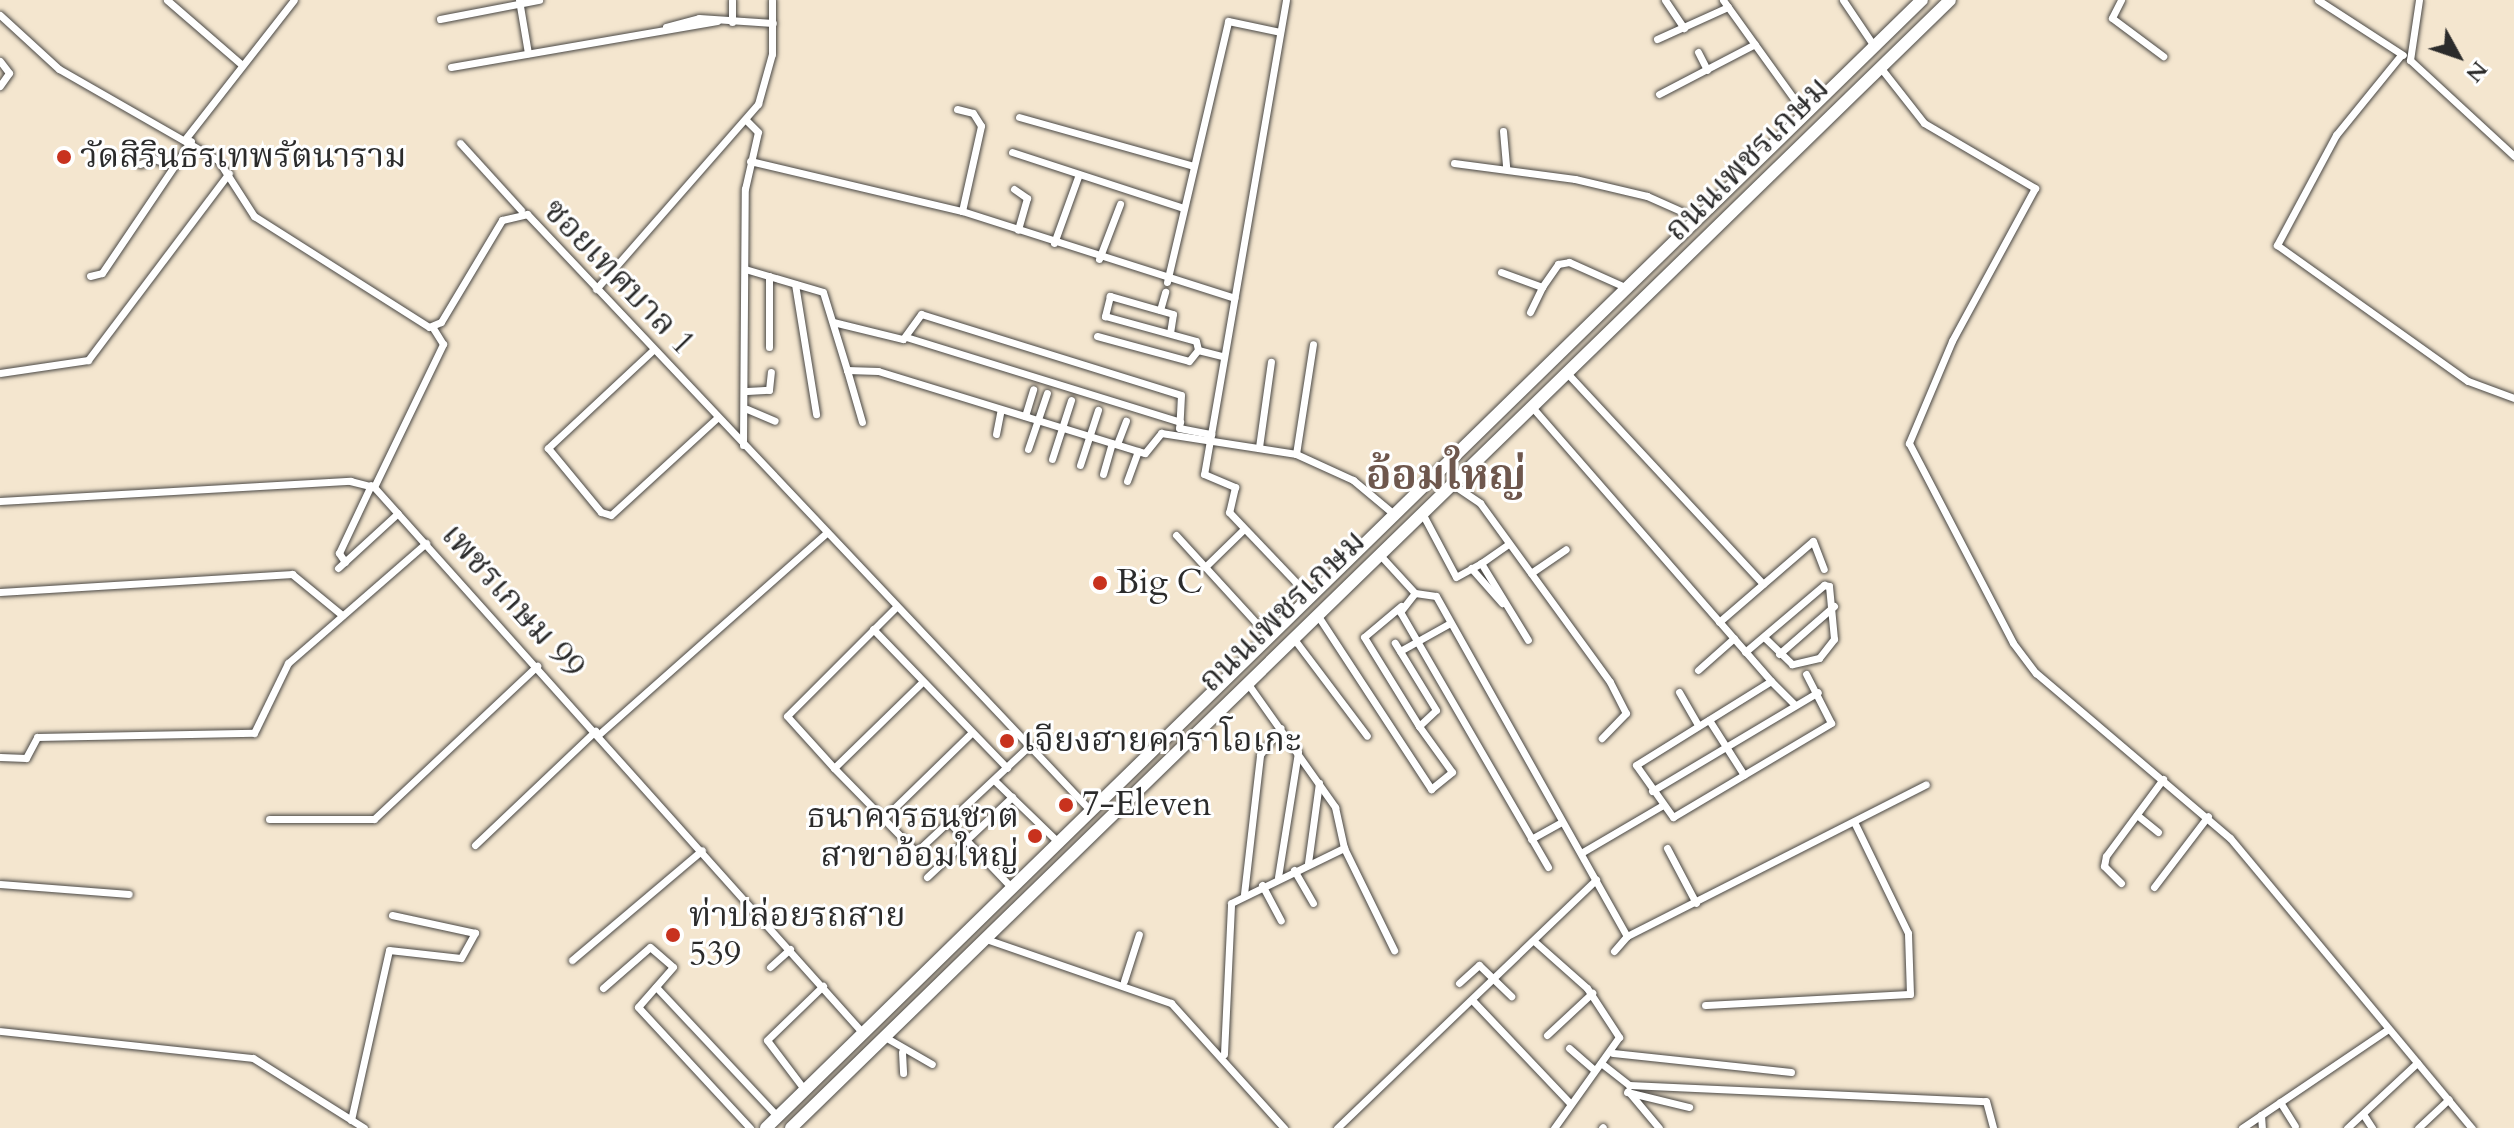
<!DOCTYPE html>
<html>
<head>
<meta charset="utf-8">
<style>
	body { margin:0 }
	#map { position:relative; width:2514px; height:1128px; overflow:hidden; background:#f4e6cf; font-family:Cardo,"Noto Serif Thai",serif }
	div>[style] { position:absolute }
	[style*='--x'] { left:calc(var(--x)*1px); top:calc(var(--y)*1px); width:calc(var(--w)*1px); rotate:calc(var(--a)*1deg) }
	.roads { filter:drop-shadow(0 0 2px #494744) drop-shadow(0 0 2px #494744) }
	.street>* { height:7px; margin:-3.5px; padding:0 3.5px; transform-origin:3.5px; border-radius:3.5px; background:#fff }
	.primary>* { height:12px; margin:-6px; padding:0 6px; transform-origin:6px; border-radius:6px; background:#fff }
	.dots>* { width:22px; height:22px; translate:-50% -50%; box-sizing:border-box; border:4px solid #fff; border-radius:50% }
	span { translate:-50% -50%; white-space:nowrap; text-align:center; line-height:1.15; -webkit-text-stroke:6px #fff; paint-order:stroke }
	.poi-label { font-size:34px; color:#2b2b2b }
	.left { translate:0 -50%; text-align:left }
	.right { translate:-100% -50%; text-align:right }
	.street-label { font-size:34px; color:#2b2b2b }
	.district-label { font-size:42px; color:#6e574d; font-weight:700 }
	.north { position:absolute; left:2418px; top:16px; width:80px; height:80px; -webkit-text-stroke:6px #fff; paint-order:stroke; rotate:130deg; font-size:22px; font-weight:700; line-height:32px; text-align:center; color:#2b2b2b }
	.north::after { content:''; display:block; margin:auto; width:28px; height:36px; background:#2b2b2b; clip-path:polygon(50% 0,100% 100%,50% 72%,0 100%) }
</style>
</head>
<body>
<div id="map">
	<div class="roads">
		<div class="street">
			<i style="--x:167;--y:0;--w:98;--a:40.9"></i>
			<i style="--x:519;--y:0;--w:54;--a:80.4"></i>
			<i style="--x:1286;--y:0;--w:481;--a:99.8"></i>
			<i style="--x:1204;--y:474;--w:34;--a:23"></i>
			<i style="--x:1235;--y:487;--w:26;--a:103"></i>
			<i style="--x:1229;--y:512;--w:117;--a:46.4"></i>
			<i style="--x:1665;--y:0;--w:34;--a:56"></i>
			<i style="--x:1723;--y:0;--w:140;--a:54.3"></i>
			<i style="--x:1843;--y:0;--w:55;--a:56"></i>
			<i style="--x:2121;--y:0;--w:20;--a:117"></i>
			<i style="--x:2112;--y:18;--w:64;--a:36.7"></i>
			<i style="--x:2318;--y:0;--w:101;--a:32.9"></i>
			<i style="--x:2419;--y:0;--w:61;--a:98.5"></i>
			<i style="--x:2410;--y:60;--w:142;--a:42.7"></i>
			<i style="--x:0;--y:15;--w:80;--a:42.5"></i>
			<i style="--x:59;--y:69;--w:183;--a:29.8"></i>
			<i style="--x:218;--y:160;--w:67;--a:57.3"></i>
			<i style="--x:254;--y:216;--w:207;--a:32.4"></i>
			<i style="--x:429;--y:327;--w:13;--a:-23"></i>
			<i style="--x:441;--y:322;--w:119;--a:-59.1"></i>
			<i style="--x:502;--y:220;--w:26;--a:-13"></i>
			<i style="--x:527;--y:214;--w:821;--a:46.63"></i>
			<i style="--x:440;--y:19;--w:101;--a:-10.9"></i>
			<i style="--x:732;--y:22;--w:22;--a:-90"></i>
			<i style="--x:666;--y:27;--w:34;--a:-15"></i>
			<i style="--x:699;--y:18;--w:74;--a:3.9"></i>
			<i style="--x:1657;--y:39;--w:78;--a:-24.3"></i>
			<i style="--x:1698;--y:52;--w:20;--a:63"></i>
			<i style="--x:2401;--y:55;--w:103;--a:129.1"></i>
			<i style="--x:2336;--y:135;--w:125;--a:118.2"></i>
			<i style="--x:2277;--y:245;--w:234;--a:35.5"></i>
			<i style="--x:2468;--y:381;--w:49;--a:20.3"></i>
			<i style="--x:0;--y:61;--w:15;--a:53"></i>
			<i style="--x:9;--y:73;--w:16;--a:125"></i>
			<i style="--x:451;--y:67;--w:270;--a:-9.8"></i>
			<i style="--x:1880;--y:67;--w:71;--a:51.8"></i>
			<i style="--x:1924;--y:123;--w:129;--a:30.4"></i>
			<i style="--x:2035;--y:188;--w:174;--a:118.5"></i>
			<i style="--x:1952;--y:341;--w:111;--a:112.9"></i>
			<i style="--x:1909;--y:443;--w:225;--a:62.5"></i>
			<i style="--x:2013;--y:643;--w:38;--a:53"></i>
			<i style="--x:2036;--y:673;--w:255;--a:40.4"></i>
			<i style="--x:2230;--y:838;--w:378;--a:50.2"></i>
			<i style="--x:1659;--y:94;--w:108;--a:-27.5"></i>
			<i style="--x:957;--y:109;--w:16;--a:14"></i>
			<i style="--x:973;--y:113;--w:15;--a:58"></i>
			<i style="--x:981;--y:126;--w:87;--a:102.6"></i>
			<i style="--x:1019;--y:117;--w:181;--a:15.7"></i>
			<i style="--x:1503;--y:131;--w:38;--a:85"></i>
			<i style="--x:186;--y:138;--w:175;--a:-52"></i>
			<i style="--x:460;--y:143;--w:91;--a:47.7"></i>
			<i style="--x:1012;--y:152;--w:180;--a:18.1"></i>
			<i style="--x:750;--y:161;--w:218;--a:13.3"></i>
			<i style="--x:962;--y:211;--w:286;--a:17.7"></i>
			<i style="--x:1454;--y:163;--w:122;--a:7.5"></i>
			<i style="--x:1575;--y:179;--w:74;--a:13.3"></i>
			<i style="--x:1647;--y:196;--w:57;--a:23.9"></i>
			<i style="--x:140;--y:164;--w:15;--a:-20"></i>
			<i style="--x:154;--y:159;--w:21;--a:19"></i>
			<i style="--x:1014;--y:189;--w:16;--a:35"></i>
			<i style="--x:1027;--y:198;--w:33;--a:106"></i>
			<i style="--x:1054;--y:243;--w:73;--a:-70.1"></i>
			<i style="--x:1099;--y:259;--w:59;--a:-69.1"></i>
			<i style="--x:745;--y:269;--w:81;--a:16.4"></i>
			<i style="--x:823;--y:292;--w:82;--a:72.9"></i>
			<i style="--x:847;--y:370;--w:31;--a:2"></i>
			<i style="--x:878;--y:371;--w:279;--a:17.1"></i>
			<i style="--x:1145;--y:453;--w:26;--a:-51"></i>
			<i style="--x:1161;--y:433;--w:137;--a:8.8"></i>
			<i style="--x:1296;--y:454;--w:63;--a:24.5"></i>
			<i style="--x:1353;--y:480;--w:55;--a:39.8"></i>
			<i style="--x:1501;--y:272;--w:44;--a:20.1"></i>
			<i style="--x:1542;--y:287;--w:28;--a:-55"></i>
			<i style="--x:1558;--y:264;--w:11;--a:-10"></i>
			<i style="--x:1569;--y:262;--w:64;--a:24.1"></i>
			<i style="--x:90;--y:276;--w:12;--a:-14"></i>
			<i style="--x:102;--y:273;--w:159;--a:-56"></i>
			<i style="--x:769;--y:276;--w:71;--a:90"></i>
			<i style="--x:1167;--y:282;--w:268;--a:-76.8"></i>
			<i style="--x:1228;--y:21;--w:53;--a:11.9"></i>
			<i style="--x:795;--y:284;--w:132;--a:80.8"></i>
			<i style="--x:596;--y:289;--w:246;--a:-48.8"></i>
			<i style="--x:758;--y:104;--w:52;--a:-74.4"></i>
			<i style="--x:772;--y:54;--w:54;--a:-90"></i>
			<i style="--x:1160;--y:310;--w:19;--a:-74"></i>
			<i style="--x:1530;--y:312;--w:28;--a:-64"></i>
			<i style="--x:833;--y:322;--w:72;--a:13.7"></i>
			<i style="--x:903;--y:339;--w:31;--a:-54"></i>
			<i style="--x:921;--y:314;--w:272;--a:17.3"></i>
			<i style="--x:1181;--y:395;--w:33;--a:93"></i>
			<i style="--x:1179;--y:428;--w:33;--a:11"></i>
			<i style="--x:1170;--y:333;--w:19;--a:-81"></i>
			<i style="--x:1173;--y:314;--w:66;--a:-164.1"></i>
			<i style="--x:1110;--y:296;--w:21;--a:104"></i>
			<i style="--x:1105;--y:316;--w:94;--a:15.4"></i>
			<i style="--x:1196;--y:341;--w:9;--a:77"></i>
			<i style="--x:1097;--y:336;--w:95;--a:15.2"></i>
			<i style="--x:1189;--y:361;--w:14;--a:-51"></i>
			<i style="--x:1198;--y:350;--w:25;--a:14"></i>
			<i style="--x:906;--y:337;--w:287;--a:17.2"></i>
			<i style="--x:653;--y:350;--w:144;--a:137"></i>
			<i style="--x:548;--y:448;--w:83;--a:50.4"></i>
			<i style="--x:601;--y:512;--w:10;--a:17"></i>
			<i style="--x:611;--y:515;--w:144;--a:-42.5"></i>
			<i style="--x:847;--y:370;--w:54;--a:73.9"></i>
			<i style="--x:0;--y:373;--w:89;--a:-8.4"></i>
			<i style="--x:88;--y:360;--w:234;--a:-53"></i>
			<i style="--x:1567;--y:373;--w:288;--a:47.1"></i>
			<i style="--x:747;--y:391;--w:22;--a:-3"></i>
			<i style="--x:769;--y:390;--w:18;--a:-84"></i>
			<i style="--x:1532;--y:407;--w:364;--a:48.9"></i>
			<i style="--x:747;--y:409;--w:30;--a:23"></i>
			<i style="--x:1025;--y:416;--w:28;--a:-73"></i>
			<i style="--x:996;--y:434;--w:25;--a:-79"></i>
			<i style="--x:1117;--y:444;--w:25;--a:-69"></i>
			<i style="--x:743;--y:445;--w:256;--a:-89.6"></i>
			<i style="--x:745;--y:189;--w:58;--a:-77.2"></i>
			<i style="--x:758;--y:132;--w:17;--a:-135"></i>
			<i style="--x:1259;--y:447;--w:86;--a:-82"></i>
			<i style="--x:1028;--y:449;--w:59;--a:-71.3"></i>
			<i style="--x:1296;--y:454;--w:111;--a:-81.2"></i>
			<i style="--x:1052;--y:459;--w:62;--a:-72.1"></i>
			<i style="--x:1080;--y:465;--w:58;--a:-71.9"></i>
			<i style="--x:1103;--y:474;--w:32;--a:-74"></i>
			<i style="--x:1127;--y:481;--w:32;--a:-70"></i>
			<i style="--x:1452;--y:484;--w:34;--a:34"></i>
			<i style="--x:1480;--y:503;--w:221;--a:54"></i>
			<i style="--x:1610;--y:682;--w:35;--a:63"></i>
			<i style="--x:1626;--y:713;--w:35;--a:134"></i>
			<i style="--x:374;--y:487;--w:159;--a:-64.2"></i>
			<i style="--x:443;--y:344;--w:19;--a:-122"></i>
			<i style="--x:0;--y:501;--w:351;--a:-3.3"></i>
			<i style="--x:350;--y:481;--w:25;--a:14"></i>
			<i style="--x:374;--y:487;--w:732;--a:48.16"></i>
			<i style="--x:1422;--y:513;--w:72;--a:62"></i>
			<i style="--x:1456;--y:577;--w:29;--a:-29"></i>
			<i style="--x:1176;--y:535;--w:138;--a:47.6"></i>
			<i style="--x:1507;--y:545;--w:32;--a:145"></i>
			<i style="--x:1481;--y:563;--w:90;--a:58.6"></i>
			<i style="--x:1380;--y:555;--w:52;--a:47.4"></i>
			<i style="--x:345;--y:562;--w:11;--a:-124"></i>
			<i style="--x:339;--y:553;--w:75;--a:-64.8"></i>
			<i style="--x:1205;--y:567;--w:54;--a:-44.3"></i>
			<i style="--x:338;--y:568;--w:81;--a:-42.5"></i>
			<i style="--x:1471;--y:568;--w:47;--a:48.5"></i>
			<i style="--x:1531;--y:573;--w:42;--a:-34.4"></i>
			<i style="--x:0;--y:592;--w:293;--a:-3.5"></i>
			<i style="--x:292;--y:574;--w:65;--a:39.4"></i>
			<i style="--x:1401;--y:606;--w:48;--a:140"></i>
			<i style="--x:1364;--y:637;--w:105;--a:58.3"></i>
			<i style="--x:896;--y:607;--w:154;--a:135"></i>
			<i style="--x:787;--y:716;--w:70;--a:47.9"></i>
			<i style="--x:834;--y:768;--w:117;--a:45.7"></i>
			<i style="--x:916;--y:852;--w:154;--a:-43.2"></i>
			<i style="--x:1318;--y:616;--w:207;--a:56.8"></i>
			<i style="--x:1431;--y:789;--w:27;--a:-39"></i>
			<i style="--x:1452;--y:772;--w:57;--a:-125.7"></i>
			<i style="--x:1419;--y:726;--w:23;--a:-43"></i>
			<i style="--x:1436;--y:710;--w:79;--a:-121.5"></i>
			<i style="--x:1719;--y:622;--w:124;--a:-40.8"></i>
			<i style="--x:1813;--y:541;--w:30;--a:69"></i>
			<i style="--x:873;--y:629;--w:193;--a:46"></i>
			<i style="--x:1294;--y:639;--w:121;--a:53"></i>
			<i style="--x:1400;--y:651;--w:57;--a:-29.2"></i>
			<i style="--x:1745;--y:652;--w:104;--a:-40.3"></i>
			<i style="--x:1824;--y:585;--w:5;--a:11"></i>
			<i style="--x:1829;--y:586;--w:53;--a:84.6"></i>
			<i style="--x:1834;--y:639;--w:24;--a:128"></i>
			<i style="--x:1819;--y:658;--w:28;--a:167"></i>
			<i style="--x:1792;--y:664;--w:39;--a:-136"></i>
			<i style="--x:1779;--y:654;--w:73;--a:-41.1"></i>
			<i style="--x:1698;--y:670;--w:48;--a:-41.6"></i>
			<i style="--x:1248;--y:684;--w:151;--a:54.7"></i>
			<i style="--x:1335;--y:807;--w:42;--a:77.6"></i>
			<i style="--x:1344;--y:848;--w:114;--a:63.9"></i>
			<i style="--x:1679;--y:692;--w:38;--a:60"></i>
			<i style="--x:1795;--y:705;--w:34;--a:-135"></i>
			<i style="--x:1771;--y:681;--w:159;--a:148.1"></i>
			<i style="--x:1636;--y:765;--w:64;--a:54.6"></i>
			<i style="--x:1673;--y:817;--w:184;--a:-30.7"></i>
			<i style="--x:1831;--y:723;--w:55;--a:-117"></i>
			<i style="--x:1709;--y:720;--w:65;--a:57.5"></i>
			<i style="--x:598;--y:735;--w:305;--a:-41.5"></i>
			<i style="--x:0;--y:757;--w:26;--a:2"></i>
			<i style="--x:26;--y:758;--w:24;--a:-62"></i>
			<i style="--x:37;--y:737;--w:217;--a:-1.1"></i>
			<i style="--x:254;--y:733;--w:78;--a:-64.1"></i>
			<i style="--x:288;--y:663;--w:183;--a:-41"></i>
			<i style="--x:834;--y:768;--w:124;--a:-44.3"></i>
			<i style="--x:994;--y:780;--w:91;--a:44.1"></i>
			<i style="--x:1652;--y:791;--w:193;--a:-30.8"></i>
			<i style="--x:2137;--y:815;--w:27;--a:39"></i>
			<i style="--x:269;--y:819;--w:105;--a:0"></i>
			<i style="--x:374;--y:819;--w:224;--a:-43.2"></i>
			<i style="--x:883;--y:819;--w:124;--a:-44.3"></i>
			<i style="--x:950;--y:823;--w:90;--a:46.4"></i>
			<i style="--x:1531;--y:839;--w:35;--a:-29"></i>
			<i style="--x:475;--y:845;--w:166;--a:-43.5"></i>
			<i style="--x:1667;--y:848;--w:62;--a:62.2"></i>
			<i style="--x:1581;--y:853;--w:93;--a:-30.4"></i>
			<i style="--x:1308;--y:863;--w:81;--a:-82.2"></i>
			<i style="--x:1548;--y:867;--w:295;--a:-120.1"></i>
			<i style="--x:1400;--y:612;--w:24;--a:-52"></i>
			<i style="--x:1415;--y:593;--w:21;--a:8"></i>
			<i style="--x:1436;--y:596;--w:390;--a:60.7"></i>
			<i style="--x:1294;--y:870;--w:38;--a:60"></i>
			<i style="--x:927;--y:877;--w:117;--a:-43.3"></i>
			<i style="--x:1278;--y:877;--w:127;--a:-80.9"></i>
			<i style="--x:2121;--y:883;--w:24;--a:-135"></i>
			<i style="--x:2104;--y:866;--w:10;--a:-79"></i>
			<i style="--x:2106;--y:856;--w:96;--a:-53.5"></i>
			<i style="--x:0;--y:884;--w:129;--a:4.4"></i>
			<i style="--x:1262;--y:885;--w:40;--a:62"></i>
			<i style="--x:2154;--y:887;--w:89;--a:-52.7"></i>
			<i style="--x:1244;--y:894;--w:140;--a:-83.4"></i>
			<i style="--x:1260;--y:755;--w:34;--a:-53"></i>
			<i style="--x:986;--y:939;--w:196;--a:19.1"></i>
			<i style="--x:1171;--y:1003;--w:169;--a:47.9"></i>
			<i style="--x:1534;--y:941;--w:71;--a:41.6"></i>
			<i style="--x:1587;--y:988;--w:59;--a:56.9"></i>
			<i style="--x:1619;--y:1037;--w:112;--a:125.5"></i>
			<i style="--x:1614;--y:951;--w:20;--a:-49"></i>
			<i style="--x:1627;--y:936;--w:335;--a:-26.9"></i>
			<i style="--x:572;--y:960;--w:170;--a:-40.2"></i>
			<i style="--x:770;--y:967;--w:27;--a:-42"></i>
			<i style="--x:1124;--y:981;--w:49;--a:-72.3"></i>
			<i style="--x:1459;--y:983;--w:27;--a:-42"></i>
			<i style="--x:1479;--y:965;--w:45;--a:44.1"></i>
			<i style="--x:656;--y:987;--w:177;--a:46.8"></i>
			<i style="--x:603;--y:988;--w:62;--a:-41.1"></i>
			<i style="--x:650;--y:947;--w:30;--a:41"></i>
			<i style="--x:673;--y:967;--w:53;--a:131.2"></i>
			<i style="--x:638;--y:1007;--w:165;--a:47.2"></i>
			<i style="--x:1474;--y:1002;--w:138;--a:46.5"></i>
			<i style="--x:1705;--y:1005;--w:205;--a:-3.1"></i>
			<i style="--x:1910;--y:994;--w:61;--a:-91.9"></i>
			<i style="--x:1908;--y:933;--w:123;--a:-115.9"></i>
			<i style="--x:0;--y:1031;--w:254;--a:6.1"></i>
			<i style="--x:253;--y:1058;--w:131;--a:32.2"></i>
			<i style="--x:1547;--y:1035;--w:62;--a:-43"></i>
			<i style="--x:885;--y:1037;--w:54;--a:29.9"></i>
			<i style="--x:1569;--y:1048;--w:33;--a:41"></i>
			<i style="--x:902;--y:1052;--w:21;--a:87"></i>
			<i style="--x:1613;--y:1053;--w:179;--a:6.1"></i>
			<i style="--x:1224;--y:1054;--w:151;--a:-87.3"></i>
			<i style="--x:1231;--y:903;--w:126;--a:-26"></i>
			<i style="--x:1601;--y:1063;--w:36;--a:38"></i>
			<i style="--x:1629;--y:1085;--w:357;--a:2.6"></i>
			<i style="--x:1986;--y:1101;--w:28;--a:75"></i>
			<i style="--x:804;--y:1089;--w:61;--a:-127.1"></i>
			<i style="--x:767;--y:1040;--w:78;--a:-44"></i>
			<i style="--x:1628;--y:1091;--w:48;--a:50"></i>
			<i style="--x:1627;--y:1092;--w:64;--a:13.6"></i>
			<i style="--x:2280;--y:1102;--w:28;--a:58"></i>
			<i style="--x:2363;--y:1114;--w:17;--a:57"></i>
			<i style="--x:2261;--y:1115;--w:13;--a:86"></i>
			<i style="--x:351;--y:1120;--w:174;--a:-77.4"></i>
			<i style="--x:389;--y:950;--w:72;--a:6.3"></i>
			<i style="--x:461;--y:958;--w:29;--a:-61"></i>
			<i style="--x:475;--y:933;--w:85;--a:-167.8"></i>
			<i style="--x:1337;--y:1128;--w:359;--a:-43.8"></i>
			<i style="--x:1602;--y:1128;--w:1;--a:-45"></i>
			<i style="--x:2242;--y:1128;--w:176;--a:-34.1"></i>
			<i style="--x:2347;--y:1128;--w:96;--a:-42.9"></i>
			<i style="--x:2418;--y:1128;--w:42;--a:-43.1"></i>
		</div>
		<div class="primary">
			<i style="--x:766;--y:1128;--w:1615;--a:-44.3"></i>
			<i style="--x:791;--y:1128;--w:1617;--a:-44.22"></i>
		</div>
	</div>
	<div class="dots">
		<i style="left:64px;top:157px;background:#c8321e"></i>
		<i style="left:1100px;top:583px;background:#c8321e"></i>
		<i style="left:1007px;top:741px;background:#c8321e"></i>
		<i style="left:1066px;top:805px;background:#c8321e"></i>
		<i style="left:1035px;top:836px;background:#c8321e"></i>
		<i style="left:673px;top:935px;background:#c8321e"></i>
	</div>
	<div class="poi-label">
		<span class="left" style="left:80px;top:157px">วัดสิรินธรเทพรัตนาราม</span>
		<span class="left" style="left:1116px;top:583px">Big C</span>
		<span class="left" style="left:1023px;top:741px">เจียงฮายคาราโอเกะ</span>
		<span class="left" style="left:1082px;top:805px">7-Eleven</span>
		<span class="right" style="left:1019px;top:836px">ธนาคารธนชาต<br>สาขาอ้อมใหญ่</span>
		<span class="left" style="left:689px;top:935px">ท่าปล่อยรถสาย<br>539</span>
	</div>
	<div class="street-label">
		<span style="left:1747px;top:159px;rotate:-45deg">ถนนเพชรเกษม</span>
		<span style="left:619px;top:277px;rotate:46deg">ซอยเทศบาล 1</span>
		<span style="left:513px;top:601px;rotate:48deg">เพชรเกษม 99</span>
		<span style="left:1282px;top:611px;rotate:-44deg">ถนนเพชรเกษม</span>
	</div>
	<div class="district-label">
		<span style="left:1446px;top:476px">อ้อมใหญ่</span>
	</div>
	<div class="north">N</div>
</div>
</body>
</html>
